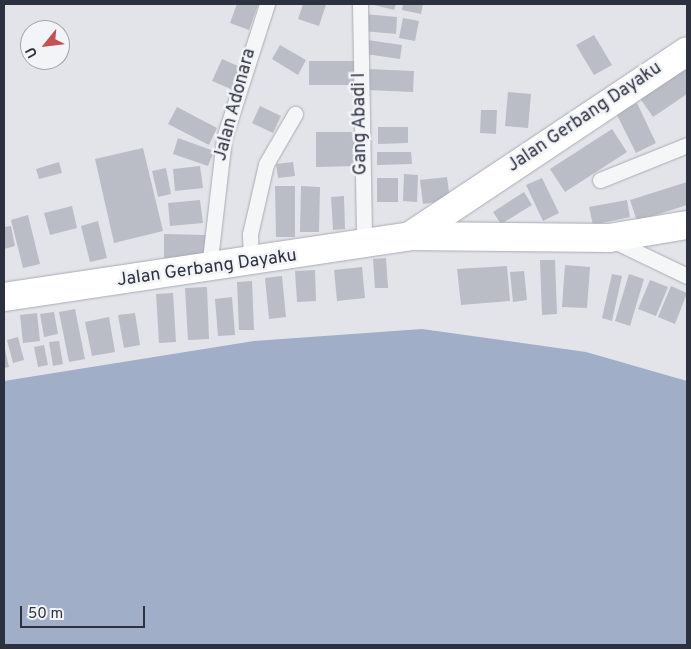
<!DOCTYPE html>
<html>
<head>
<meta charset="utf-8">
<style>
	body { margin:0 }
	#map { position:relative; width:691px; height:649px; overflow:hidden; background:#e3e4ea; font-family:Overpass,sans-serif }
	div>[style] { position:absolute }
	[style*='--x'] { left:calc(var(--x)*1px); top:calc(var(--y)*1px); width:calc(var(--w)*1px); rotate:calc(var(--a)*1deg) }
	.water>* { inset:0; background:#a1aec7 }
	.building>* { inset:0; background:#babdc6 }
	.roads { filter:drop-shadow(0 0 1px #a8abb4) drop-shadow(0 0 1px #a8abb4) }
	.street>* { height:15px; margin:-7.5px; padding:0 7.5px; transform-origin:7.5px; border-radius:7.5px; background:#f5f6f8 }
	.highway>* { height:28px; margin:-14px; padding:0 14px; transform-origin:14px; border-radius:14px; background:#fff }
	span { translate:-50% -50%; white-space:nowrap; text-align:center; line-height:1.15; -webkit-text-stroke:5px #f2f4f7; paint-order:stroke }
	.street-label { font-size:18px; color:#2c3140 }
	.frame { position:absolute; inset:0; border:5px solid #2c3140; pointer-events:none }
	.north { position:absolute; left:20px; top:20px; width:50px; height:50px; box-sizing:border-box; background:#f2f4f7; border:1px solid #a3a6ae; border-radius:50%; rotate:241deg; font-size:14px; font-weight:700; line-height:20px; text-align:center; color:#2c3140 }
	.north::after { content:''; display:block; margin:auto; width:18px; height:22px; background:#c45255; clip-path:polygon(50% 0,100% 100%,50% 72%,0 100%) }
	.scale { position:absolute; left:20px; top:606px; width:125px; height:22px; box-sizing:border-box; border:2px solid #2c3140; border-top:0; padding-left:6px; font-size:15px; line-height:18px; white-space:nowrap; color:#2c3140; -webkit-text-stroke:4px #f2f4f7; paint-order:stroke }
</style>
</head>
<body>
<div id="map">
	<div class="water">
		<i style="clip-path:polygon(422px 329px,586px 352px,687px 381px,687px 645px,4px 645px,4px 381px,254px 341px)"></i>
	</div>
	<div class="building">
		<i style="clip-path:polygon(237px 4px,258px 5px,249px 30px,230px 23px)"></i>
		<i style="clip-path:polygon(303px 4px,326px 5px,319px 26px,298px 19px)"></i>
		<i style="clip-path:polygon(370px 4px,396px 4px,394px 10px)"></i>
		<i style="clip-path:polygon(403px 4px,423px 4px,421px 14px,402px 10px)"></i>
		<i style="clip-path:polygon(364px 14px,397px 17px,396px 34px,363px 31px)"></i>
		<i style="clip-path:polygon(403px 18px,419px 21px,415px 41px,399px 38px)"></i>
		<i style="clip-path:polygon(594px 35px,612px 65px,594px 75px,576px 45px)"></i>
		<i style="clip-path:polygon(368px 40px,402px 45px,400px 59px,366px 54px)"></i>
		<i style="clip-path:polygon(280px 45px,306px 60px,298px 75px,272px 59px)"></i>
		<i style="clip-path:polygon(222px 59px,240px 67px,231px 89px,212px 81px)"></i>
		<i style="clip-path:polygon(687px 60px,687px 94px,653px 117px,637px 94px)"></i>
		<i style="clip-path:polygon(309px 61px,356px 61px,356px 85px,309px 85px)"></i>
		<i style="clip-path:polygon(368px 69px,414px 71px,413px 92px,367px 90px)"></i>
		<i style="clip-path:polygon(508px 92px,531px 94px,528px 128px,505px 126px)"></i>
		<i style="clip-path:polygon(637px 103px,656px 143px,636px 153px,616px 113px)"></i>
		<i style="clip-path:polygon(260px 106px,281px 116px,273px 133px,252px 123px)"></i>
		<i style="clip-path:polygon(177px 107px,217px 128px,209px 145px,168px 124px)"></i>
		<i style="clip-path:polygon(481px 110px,497px 110px,496px 134px,480px 133px)"></i>
		<i style="clip-path:polygon(378px 127px,408px 127px,408px 143px,378px 144px)"></i>
		<i style="clip-path:polygon(612px 129px,627px 152px,565px 192px,550px 169px)"></i>
		<i style="clip-path:polygon(316px 132px,357px 132px,358px 166px,316px 167px)"></i>
		<i style="clip-path:polygon(178px 138px,214px 151px,208px 166px,173px 154px)"></i>
		<i style="clip-path:polygon(143px 148px,163px 231px,114px 243px,95px 159px)"></i>
		<i style="clip-path:polygon(377px 152px,411px 152px,412px 164px,377px 165px)"></i>
		<i style="clip-path:polygon(59px 162px,62px 173px,39px 179px,36px 169px)"></i>
		<i style="clip-path:polygon(293px 162px,295px 176px,278px 178px,276px 164px)"></i>
		<i style="clip-path:polygon(200px 166px,203px 188px,175px 191px,173px 169px)"></i>
		<i style="clip-path:polygon(166px 168px,171px 194px,158px 197px,152px 171px)"></i>
		<i style="clip-path:polygon(404px 174px,418px 175px,417px 202px,403px 201px)"></i>
		<i style="clip-path:polygon(447px 177px,450px 200px,423px 204px,420px 180px)"></i>
		<i style="clip-path:polygon(377px 178px,398px 178px,398px 202px,377px 202px)"></i>
		<i style="clip-path:polygon(542px 178px,559px 213px,543px 221px,526px 185px)"></i>
		<i style="clip-path:polygon(687px 182px,687px 205px,637px 221px,630px 200px)"></i>
		<i style="clip-path:polygon(275px 186px,295px 186px,295px 237px,276px 237px)"></i>
		<i style="clip-path:polygon(301px 186px,320px 187px,319px 232px,300px 232px)"></i>
		<i style="clip-path:polygon(524px 192px,532px 205px,501px 224px,493px 212px)"></i>
		<i style="clip-path:polygon(344px 196px,345px 229px,333px 230px,331px 197px)"></i>
		<i style="clip-path:polygon(200px 200px,203px 223px,170px 226px,168px 203px)"></i>
		<i style="clip-path:polygon(627px 200px,630px 217px,593px 225px,589px 207px)"></i>
		<i style="clip-path:polygon(72px 206px,77px 228px,50px 235px,44px 213px)"></i>
		<i style="clip-path:polygon(28px 215px,40px 264px,23px 268px,11px 220px)"></i>
		<i style="clip-path:polygon(98px 221px,107px 258px,90px 262px,81px 226px)"></i>
		<i style="clip-path:polygon(11px 226px,15px 246px,4px 249px,4px 227px)"></i>
		<i style="clip-path:polygon(164px 234px,206px 235px,206px 258px,164px 258px)"></i>
		<i style="clip-path:polygon(386px 258px,388px 288px,375px 288px,373px 259px)"></i>
		<i style="clip-path:polygon(540px 260px,555px 260px,557px 314px,542px 315px)"></i>
		<i style="clip-path:polygon(565px 265px,590px 267px,587px 308px,562px 307px)"></i>
		<i style="clip-path:polygon(507px 266px,510px 301px,461px 305px,457px 269px)"></i>
		<i style="clip-path:polygon(362px 267px,365px 298px,337px 301px,334px 270px)"></i>
		<i style="clip-path:polygon(315px 270px,316px 301px,297px 302px,295px 271px)"></i>
		<i style="clip-path:polygon(524px 271px,527px 300px,513px 302px,510px 272px)"></i>
		<i style="clip-path:polygon(612px 274px,622px 276px,612px 321px,602px 318px)"></i>
		<i style="clip-path:polygon(629px 274px,644px 279px,630px 326px,615px 321px)"></i>
		<i style="clip-path:polygon(282px 276px,286px 317px,269px 319px,265px 278px)"></i>
		<i style="clip-path:polygon(650px 280px,668px 287px,656px 316px,638px 309px)"></i>
		<i style="clip-path:polygon(252px 281px,254px 330px,239px 330px,237px 282px)"></i>
		<i style="clip-path:polygon(671px 286px,687px 293px,675px 324px,658px 317px)"></i>
		<i style="clip-path:polygon(207px 287px,209px 339px,188px 340px,185px 288px)"></i>
		<i style="clip-path:polygon(173px 293px,176px 342px,159px 343px,156px 294px)"></i>
		<i style="clip-path:polygon(232px 297px,235px 335px,218px 336px,215px 299px)"></i>
		<i style="clip-path:polygon(75px 309px,85px 359px,69px 362px,59px 312px)"></i>
		<i style="clip-path:polygon(54px 312px,58px 334px,44px 337px,40px 314px)"></i>
		<i style="clip-path:polygon(37px 313px,40px 341px,23px 343px,20px 315px)"></i>
		<i style="clip-path:polygon(135px 313px,140px 345px,124px 348px,118px 315px)"></i>
		<i style="clip-path:polygon(109px 317px,115px 352px,92px 356px,85px 322px)"></i>
		<i style="clip-path:polygon(18px 337px,24px 360px,13px 363px,7px 340px)"></i>
		<i style="clip-path:polygon(59px 341px,63px 364px,53px 366px,49px 342px)"></i>
		<i style="clip-path:polygon(4px 345px,9px 367px,4px 368px)"></i>
		<i style="clip-path:polygon(44px 345px,48px 365px,38px 367px,34px 347px)"></i>
	</div>
	<div class="roads">
		<div class="street">
			<i style="--x:360;--y:4;--w:241;--a:89"></i>
			<i style="--x:600;--y:180;--w:94;--a:-21.9"></i>
			<i style="--x:612;--y:240;--w:83;--a:25.6"></i>
			<i style="--x:251;--y:263;--w:29;--a:-92"></i>
			<i style="--x:250;--y:234;--w:72;--a:-77.1"></i>
			<i style="--x:266;--y:164;--w:58;--a:-59.9"></i>
			<i style="--x:209;--y:268;--w:131;--a:-83.4"></i>
			<i style="--x:224;--y:138;--w:141;--a:-72.2"></i>
		</div>
		<div class="highway">
			<i style="--x:410;--y:236;--w:333;--a:-33.7"></i>
			<i style="--x:4;--y:297;--w:411;--a:-8.5"></i>
			<i style="--x:410;--y:236;--w:199;--a:0.6"></i>
			<i style="--x:609;--y:238;--w:79;--a:-9.5"></i>
		</div>
	</div>
	<div class="street-label">
		<span style="left:236px;top:105px;rotate:-75deg">Jalan Adonara</span>
		<span style="left:585px;top:118px;rotate:-34deg">Jalan Gerbang Dayaku</span>
		<span style="left:361px;top:124px;rotate:-91deg">Gang Abadi I</span>
		<span style="left:207px;top:269px;rotate:-8deg">Jalan Gerbang Dayaku</span>
	</div>
	<div class="frame"></div>
	<div class="north">U</div>
	<div class="scale">50 m</div>
</div>
</body>
</html>
